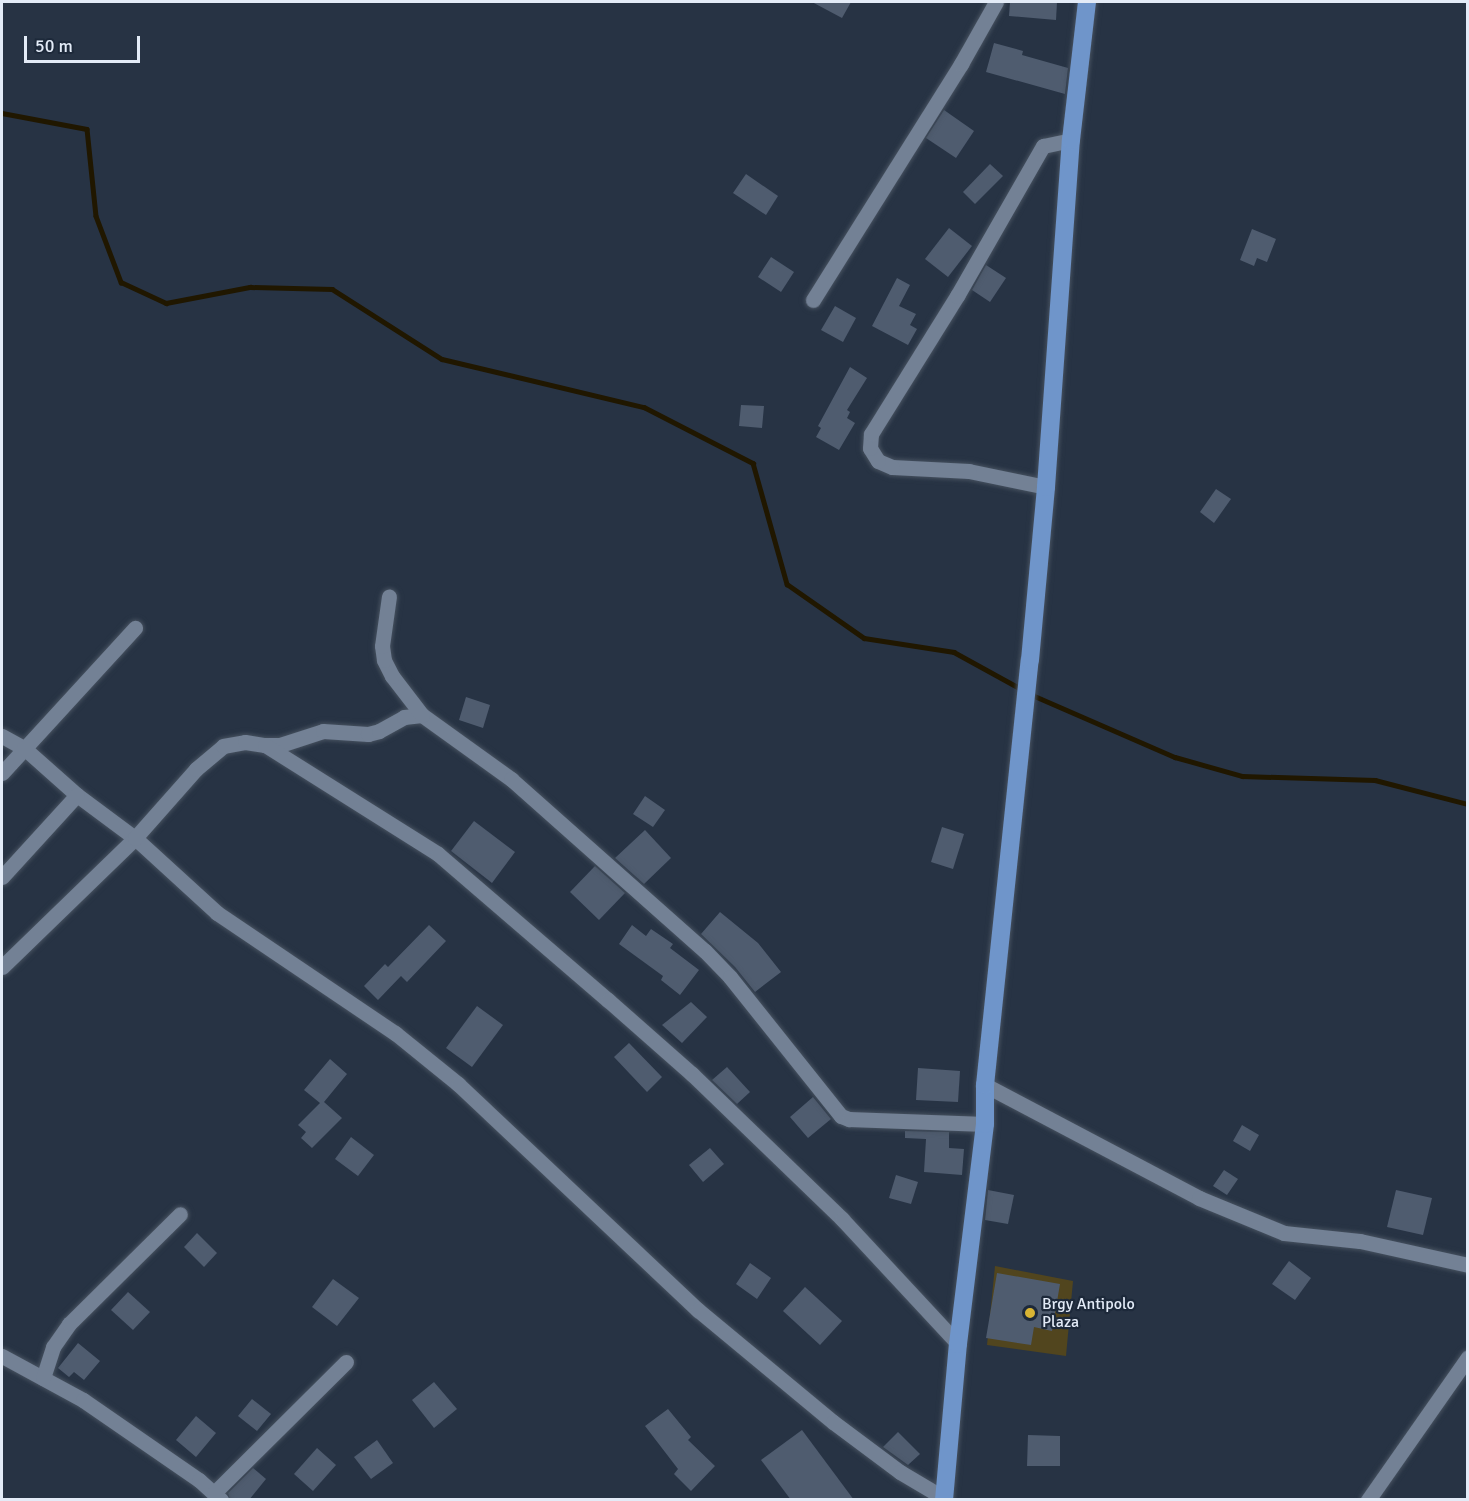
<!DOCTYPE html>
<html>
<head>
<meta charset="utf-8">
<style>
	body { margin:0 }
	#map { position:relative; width:1469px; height:1501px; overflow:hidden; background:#273344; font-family:Signika,sans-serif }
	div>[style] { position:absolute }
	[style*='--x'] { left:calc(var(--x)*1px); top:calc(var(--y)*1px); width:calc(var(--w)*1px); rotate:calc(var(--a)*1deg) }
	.green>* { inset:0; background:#51451e }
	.stream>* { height:4.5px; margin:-2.25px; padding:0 2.25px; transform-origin:2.25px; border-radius:2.25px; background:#201700 }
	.building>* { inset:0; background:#4f5c6f }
	.roads { filter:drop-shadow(0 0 2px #46515f) drop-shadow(0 0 2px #46515f) }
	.minor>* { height:15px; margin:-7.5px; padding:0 7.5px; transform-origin:7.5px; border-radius:7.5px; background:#738195 }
	.major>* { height:18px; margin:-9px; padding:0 9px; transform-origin:9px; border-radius:9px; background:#6f95ca }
	.dots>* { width:16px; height:16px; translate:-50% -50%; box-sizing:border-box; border:3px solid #1d293a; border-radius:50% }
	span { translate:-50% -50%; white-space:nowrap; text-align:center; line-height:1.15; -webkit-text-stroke:4.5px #1d293a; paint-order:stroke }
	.poi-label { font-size:16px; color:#e3ebf7 }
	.left { translate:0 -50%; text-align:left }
	.frame { position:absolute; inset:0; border:3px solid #e3ebf7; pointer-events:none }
	.scale { position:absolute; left:24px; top:36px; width:116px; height:27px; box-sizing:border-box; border:3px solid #e3ebf7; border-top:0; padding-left:8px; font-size:18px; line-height:21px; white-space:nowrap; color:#e3ebf7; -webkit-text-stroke:4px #1d293a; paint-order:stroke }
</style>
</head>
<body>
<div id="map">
	<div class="green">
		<i style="clip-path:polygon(995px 1266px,1073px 1281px,1066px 1356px,987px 1345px)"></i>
	</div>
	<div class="stream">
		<i style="--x:2;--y:113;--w:86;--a:10.7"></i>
		<i style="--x:87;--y:129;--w:87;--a:84.1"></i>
		<i style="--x:96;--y:216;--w:71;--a:69.3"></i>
		<i style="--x:121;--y:282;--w:50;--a:25"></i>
		<i style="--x:166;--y:303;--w:86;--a:-10.8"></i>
		<i style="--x:250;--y:287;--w:82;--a:1.4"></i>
		<i style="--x:332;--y:289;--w:130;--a:32.5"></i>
		<i style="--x:442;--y:359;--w:208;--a:13.4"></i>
		<i style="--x:644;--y:407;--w:123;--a:27.2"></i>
		<i style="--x:753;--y:463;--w:126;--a:74.3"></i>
		<i style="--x:787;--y:584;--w:94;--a:35"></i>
		<i style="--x:864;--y:638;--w:91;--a:8.8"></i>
		<i style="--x:954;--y:652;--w:79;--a:28.8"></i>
		<i style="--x:1030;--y:694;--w:158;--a:23.5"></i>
		<i style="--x:1175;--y:757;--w:70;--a:15.8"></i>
		<i style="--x:1242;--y:776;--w:133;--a:1.7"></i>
		<i style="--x:1375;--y:780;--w:96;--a:14.5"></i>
	</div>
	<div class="building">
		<i style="clip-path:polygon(812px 2px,851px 2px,842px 18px)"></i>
		<i style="clip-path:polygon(1010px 2px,1057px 2px,1056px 20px,1009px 16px)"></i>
		<i style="clip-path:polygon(994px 43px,1023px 51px,1022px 55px,1068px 68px,1065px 94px,986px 72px)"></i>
		<i style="clip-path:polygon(944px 110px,974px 131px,956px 158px,926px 138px)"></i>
		<i style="clip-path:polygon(990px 164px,1003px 176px,975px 204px,963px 192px)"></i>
		<i style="clip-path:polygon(746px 174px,778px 196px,766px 215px,733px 193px)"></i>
		<i style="clip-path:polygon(949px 228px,972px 246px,948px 277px,925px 259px)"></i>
		<i style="clip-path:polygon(1252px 229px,1276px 239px,1267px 262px,1257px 258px,1254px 266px,1240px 260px)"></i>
		<i style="clip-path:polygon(771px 257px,794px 272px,781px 292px,758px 277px)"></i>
		<i style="clip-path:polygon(986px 265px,1006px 278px,990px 302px,972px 290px)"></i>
		<i style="clip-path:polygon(897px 278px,910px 285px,899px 306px,916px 314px,910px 325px,917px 329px,908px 345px,872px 326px)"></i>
		<i style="clip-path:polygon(835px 306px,856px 318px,843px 342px,821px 330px)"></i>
		<i style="clip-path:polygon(850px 367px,867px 378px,847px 410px,850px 412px,847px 418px,855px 423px,839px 450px,816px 437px,821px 428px,818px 426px)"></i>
		<i style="clip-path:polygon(741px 405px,764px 406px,762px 428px,739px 426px)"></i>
		<i style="clip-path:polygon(1216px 489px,1231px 499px,1214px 523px,1200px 512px)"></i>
		<i style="clip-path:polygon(466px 697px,490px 705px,483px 728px,459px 720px)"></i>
		<i style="clip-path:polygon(645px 796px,665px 810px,653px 827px,633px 814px)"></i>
		<i style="clip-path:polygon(474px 821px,515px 852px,492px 883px,451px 851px)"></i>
		<i style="clip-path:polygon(942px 827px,964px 834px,953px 869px,931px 862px)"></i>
		<i style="clip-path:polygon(645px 830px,671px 858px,644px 884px,615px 858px)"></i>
		<i style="clip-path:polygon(595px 866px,625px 893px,599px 920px,570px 892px)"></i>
		<i style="clip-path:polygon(720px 912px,758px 943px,781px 972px,755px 992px,735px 967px,701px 934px)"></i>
		<i style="clip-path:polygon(429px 925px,446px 941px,407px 982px,401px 976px,378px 1000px,364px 986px,385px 964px,388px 967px)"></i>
		<i style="clip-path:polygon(632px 925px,646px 936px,651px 929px,673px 944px,670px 948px,699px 970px,680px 995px,661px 980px,663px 976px,619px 944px)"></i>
		<i style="clip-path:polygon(691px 1002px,707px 1017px,682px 1043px,662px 1025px)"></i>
		<i style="clip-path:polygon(477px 1006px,503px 1025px,472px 1067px,446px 1048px)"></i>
		<i style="clip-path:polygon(629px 1043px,662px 1077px,647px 1092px,614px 1057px)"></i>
		<i style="clip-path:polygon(330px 1059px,347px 1074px,324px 1102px,342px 1118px,312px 1148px,301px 1138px,306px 1132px,298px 1125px,320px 1103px,304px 1090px)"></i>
		<i style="clip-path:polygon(727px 1067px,750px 1092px,737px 1104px,712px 1080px)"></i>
		<i style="clip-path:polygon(918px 1068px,960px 1071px,958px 1102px,916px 1100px)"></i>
		<i style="clip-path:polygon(813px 1097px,831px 1119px,808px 1138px,790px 1117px)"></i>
		<i style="clip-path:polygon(1242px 1125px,1259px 1135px,1250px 1151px,1233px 1141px)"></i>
		<i style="clip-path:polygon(905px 1131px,949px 1132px,949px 1148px,964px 1149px,962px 1175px,924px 1172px,926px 1139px,905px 1138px)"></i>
		<i style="clip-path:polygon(351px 1137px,374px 1155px,358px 1176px,335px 1159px)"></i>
		<i style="clip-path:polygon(710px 1148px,724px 1164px,703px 1182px,689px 1165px)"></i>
		<i style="clip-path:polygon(1224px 1170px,1238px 1179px,1227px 1195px,1213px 1186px)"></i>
		<i style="clip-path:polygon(896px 1175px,918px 1182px,911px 1204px,889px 1198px)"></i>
		<i style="clip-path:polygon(988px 1190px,1014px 1195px,1008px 1224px,985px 1220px)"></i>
		<i style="clip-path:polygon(1396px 1190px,1432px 1198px,1423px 1235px,1387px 1227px)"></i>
		<i style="clip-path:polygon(197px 1233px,217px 1253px,204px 1267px,184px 1247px)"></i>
		<i style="clip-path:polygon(1289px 1261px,1311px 1278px,1295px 1300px,1272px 1284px)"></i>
		<i style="clip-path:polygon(750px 1263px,771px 1278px,757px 1299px,736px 1284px)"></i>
		<i style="clip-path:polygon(997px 1273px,1060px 1284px,1052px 1331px,1034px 1327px,1031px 1345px,986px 1338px)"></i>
		<i style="clip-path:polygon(333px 1279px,359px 1298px,337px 1326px,312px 1307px)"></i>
		<i style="clip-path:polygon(805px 1287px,842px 1321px,820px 1345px,783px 1311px)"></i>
		<i style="clip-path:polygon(128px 1292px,150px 1312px,133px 1330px,111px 1310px)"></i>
		<i style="clip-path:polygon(78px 1343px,100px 1361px,84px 1380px,74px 1372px,69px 1377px,58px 1368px)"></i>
		<i style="clip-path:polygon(434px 1382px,457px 1409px,434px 1428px,412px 1400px)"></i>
		<i style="clip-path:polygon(252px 1399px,271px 1414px,257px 1431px,238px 1416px)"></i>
		<i style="clip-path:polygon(668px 1409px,691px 1437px,688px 1440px,715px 1466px,691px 1491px,674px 1474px,678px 1469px,645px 1426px)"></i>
		<i style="clip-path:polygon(196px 1416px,216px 1433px,196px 1457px,176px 1440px)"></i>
		<i style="clip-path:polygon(802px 1430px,854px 1500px,791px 1500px,761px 1460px)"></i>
		<i style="clip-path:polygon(898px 1432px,920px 1454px,908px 1465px,883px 1447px)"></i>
		<i style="clip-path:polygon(1028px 1435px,1060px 1436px,1060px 1466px,1027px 1466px)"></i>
		<i style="clip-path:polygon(377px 1440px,393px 1463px,371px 1479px,354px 1457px)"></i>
		<i style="clip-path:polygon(317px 1448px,336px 1465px,313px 1491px,294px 1474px)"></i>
		<i style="clip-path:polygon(253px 1468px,266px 1479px,249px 1500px,230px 1500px,228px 1493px)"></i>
	</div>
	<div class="roads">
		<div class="minor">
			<i style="--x:813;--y:300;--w:279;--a:-57.9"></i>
			<i style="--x:961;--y:64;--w:71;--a:-60.6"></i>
			<i style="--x:1046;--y:487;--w:79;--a:-168.3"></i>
			<i style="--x:969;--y:471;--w:77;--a:-177"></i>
			<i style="--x:892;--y:467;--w:15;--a:-157"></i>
			<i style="--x:878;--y:461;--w:15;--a:-122"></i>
			<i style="--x:870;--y:448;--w:14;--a:-86"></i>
			<i style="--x:871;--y:434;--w:163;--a:-58.1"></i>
			<i style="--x:957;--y:296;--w:173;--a:-60.2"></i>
			<i style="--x:1043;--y:146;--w:29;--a:-12"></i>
			<i style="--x:422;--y:715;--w:110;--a:35.7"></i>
			<i style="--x:511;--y:779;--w:259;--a:41.6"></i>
			<i style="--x:705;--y:951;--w:36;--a:46"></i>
			<i style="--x:730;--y:977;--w:178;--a:51.4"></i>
			<i style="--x:841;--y:1116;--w:9;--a:21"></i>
			<i style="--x:849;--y:1119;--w:136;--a:2.1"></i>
			<i style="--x:2;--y:736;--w:25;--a:29"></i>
			<i style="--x:24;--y:748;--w:71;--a:41.6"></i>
			<i style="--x:77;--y:795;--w:72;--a:36.6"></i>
			<i style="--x:135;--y:838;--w:111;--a:42.4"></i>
			<i style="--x:217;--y:913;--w:215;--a:34"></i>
			<i style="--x:395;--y:1033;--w:81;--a:39"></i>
			<i style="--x:458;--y:1084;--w:330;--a:43.3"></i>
			<i style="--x:698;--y:1310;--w:175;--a:39.7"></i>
			<i style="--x:833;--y:1422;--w:84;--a:36.7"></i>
			<i style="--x:900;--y:1472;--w:51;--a:30.6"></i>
			<i style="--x:265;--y:745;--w:15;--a:0"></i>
			<i style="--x:280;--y:745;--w:45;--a:-18"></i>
			<i style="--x:323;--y:731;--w:45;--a:3.8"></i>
			<i style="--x:368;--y:734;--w:11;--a:-15"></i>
			<i style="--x:379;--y:731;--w:29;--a:-29"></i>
			<i style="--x:404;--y:717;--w:18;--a:-6"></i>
			<i style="--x:422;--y:715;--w:49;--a:-127.6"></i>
			<i style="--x:392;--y:676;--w:18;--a:-117"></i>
			<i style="--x:384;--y:660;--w:14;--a:-98"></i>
			<i style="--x:382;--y:646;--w:50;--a:-82"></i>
			<i style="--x:2;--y:773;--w:197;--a:-47.5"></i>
			<i style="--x:2;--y:877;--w:111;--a:-47.6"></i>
			<i style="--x:2;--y:967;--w:185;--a:-44.1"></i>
			<i style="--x:135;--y:838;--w:92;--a:-48.5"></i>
			<i style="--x:196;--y:769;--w:35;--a:-40"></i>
			<i style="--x:223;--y:746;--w:22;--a:-10"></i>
			<i style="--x:245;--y:742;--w:20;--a:9"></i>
			<i style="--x:265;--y:745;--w:204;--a:32.2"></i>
			<i style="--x:438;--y:854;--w:224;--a:40.7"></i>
			<i style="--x:608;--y:1000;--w:112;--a:41.4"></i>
			<i style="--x:692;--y:1074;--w:209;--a:44"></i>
			<i style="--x:842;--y:1219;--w:171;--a:47.1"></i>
			<i style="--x:985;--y:1085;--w:242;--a:27.8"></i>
			<i style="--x:1199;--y:1198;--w:92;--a:22.4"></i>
			<i style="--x:1284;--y:1233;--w:76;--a:6"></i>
			<i style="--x:1360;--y:1241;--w:111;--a:12.5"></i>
			<i style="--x:2;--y:1356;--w:92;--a:28.5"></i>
			<i style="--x:83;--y:1400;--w:141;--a:34.6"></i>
			<i style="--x:199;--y:1480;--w:30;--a:42"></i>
			<i style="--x:43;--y:1378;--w:33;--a:-72"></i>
			<i style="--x:53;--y:1347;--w:28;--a:-55"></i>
			<i style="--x:69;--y:1324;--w:156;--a:-44.7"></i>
			<i style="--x:214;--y:1493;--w:186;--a:-44.8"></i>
			<i style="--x:1368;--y:1500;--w:174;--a:-55"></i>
		</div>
		<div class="major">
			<i style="--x:944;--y:1500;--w:157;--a:-84.9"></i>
			<i style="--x:958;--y:1344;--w:222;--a:-83"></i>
			<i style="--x:985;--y:1124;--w:39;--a:-90"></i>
			<i style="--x:985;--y:1085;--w:427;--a:-84"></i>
			<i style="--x:1030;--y:660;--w:174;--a:-84.7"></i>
			<i style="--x:1046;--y:487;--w:348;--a:-85.9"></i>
			<i style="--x:1071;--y:140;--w:139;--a:-83.4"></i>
		</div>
	</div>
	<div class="dots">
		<i style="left:1030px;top:1313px;background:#d8b434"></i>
	</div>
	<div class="poi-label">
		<span class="left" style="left:1042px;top:1313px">Brgy Antipolo<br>Plaza</span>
	</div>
	<div class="frame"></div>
	<div class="scale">50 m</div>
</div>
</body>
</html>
